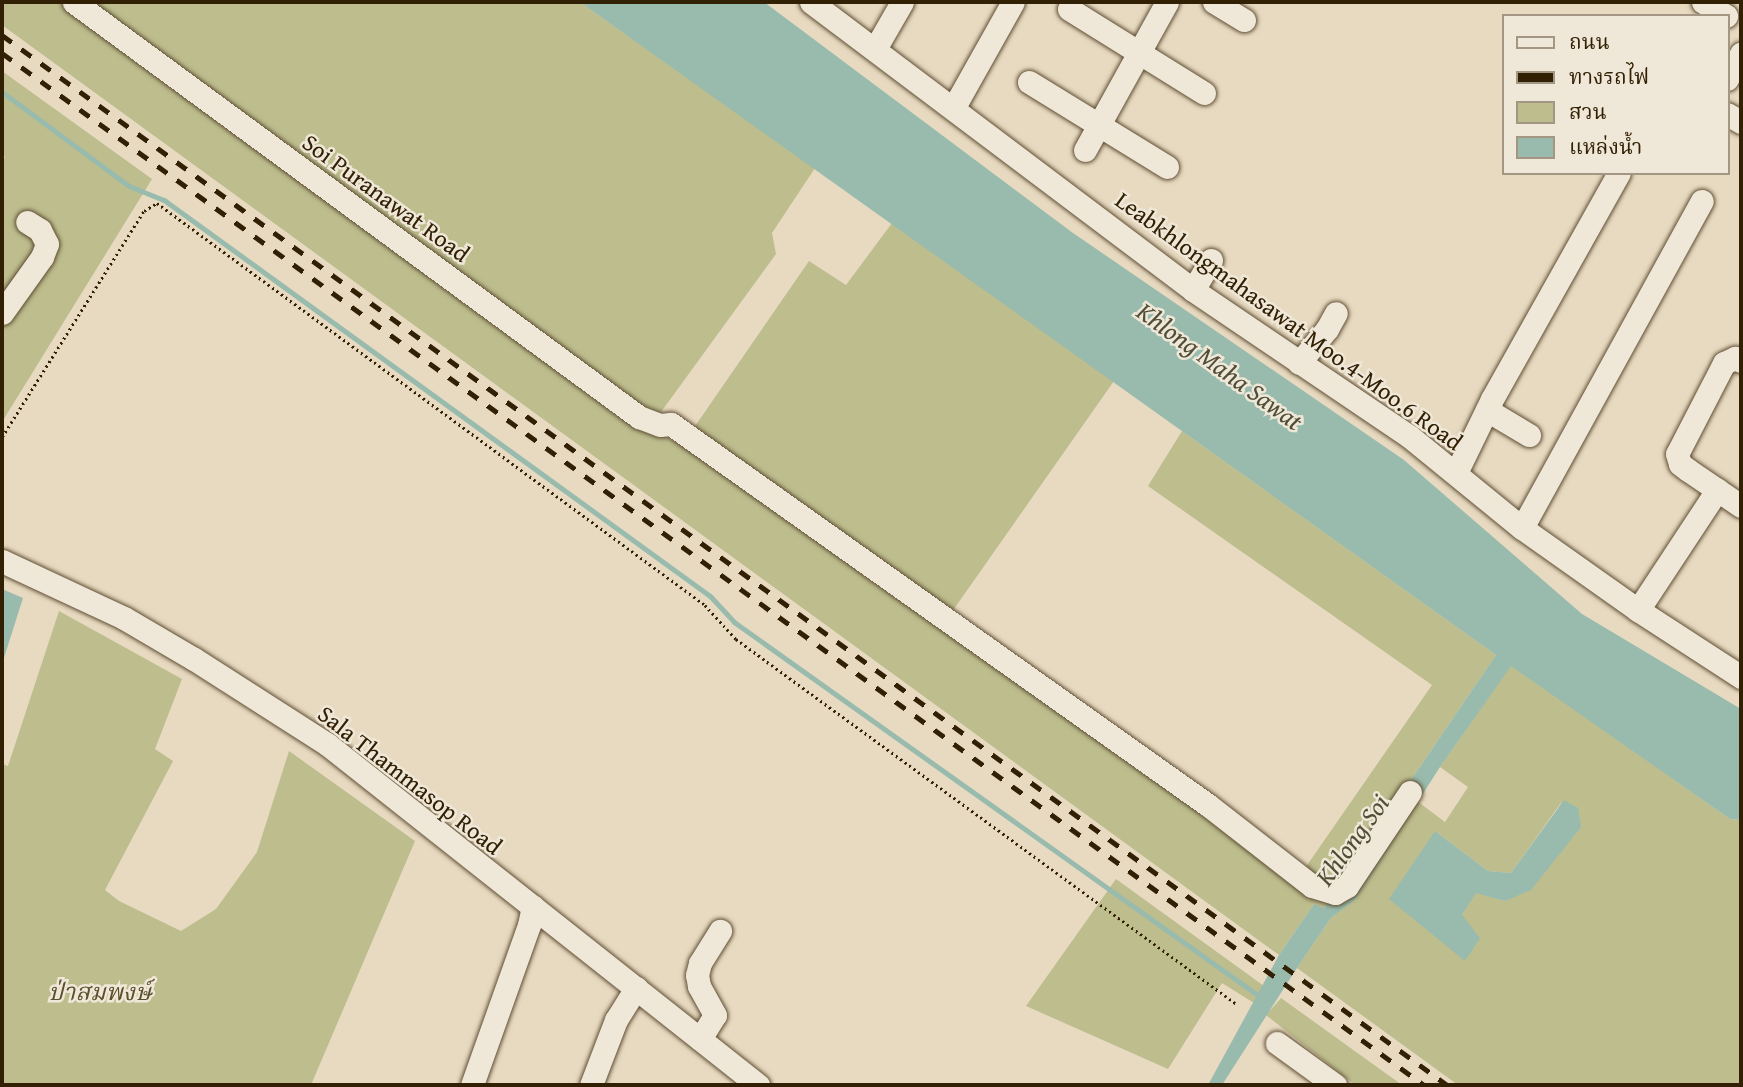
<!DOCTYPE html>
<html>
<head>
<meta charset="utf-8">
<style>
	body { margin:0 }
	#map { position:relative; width:1743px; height:1087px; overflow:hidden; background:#e7dac1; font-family:"Gentium Book Plus","Noto Serif Thai",serif }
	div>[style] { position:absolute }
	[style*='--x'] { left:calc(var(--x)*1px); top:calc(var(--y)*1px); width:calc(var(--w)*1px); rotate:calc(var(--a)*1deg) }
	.green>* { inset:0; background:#bdbd8e }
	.water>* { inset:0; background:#98bbad }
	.stream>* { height:5px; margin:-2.5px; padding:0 2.5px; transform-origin:2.5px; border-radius:2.5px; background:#98bbad }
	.path>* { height:2.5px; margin-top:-1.25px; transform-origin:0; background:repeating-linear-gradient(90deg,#322004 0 2px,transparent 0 5.5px) }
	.roads { filter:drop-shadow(0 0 2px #5f4e33) drop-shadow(0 0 2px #5f4e33) }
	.minor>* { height:23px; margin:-11.5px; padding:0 11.5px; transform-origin:11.5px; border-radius:11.5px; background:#efe7d7 }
	.rail>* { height:5px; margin-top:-2.5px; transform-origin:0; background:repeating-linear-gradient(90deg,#322004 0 12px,transparent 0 24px) }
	span { translate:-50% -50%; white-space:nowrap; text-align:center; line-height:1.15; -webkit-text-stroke:5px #efe7d7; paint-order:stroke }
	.street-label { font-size:24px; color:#322004 }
	.park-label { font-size:24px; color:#5c4f2d; font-style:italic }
	.water-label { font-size:26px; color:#514e37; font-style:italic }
	.frame { position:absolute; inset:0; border:4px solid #322004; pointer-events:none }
	.legend { position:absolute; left:1502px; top:14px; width:228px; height:161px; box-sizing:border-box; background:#efe7d7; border:2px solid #a39783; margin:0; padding:9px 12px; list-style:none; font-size:21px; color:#322004 }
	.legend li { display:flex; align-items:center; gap:14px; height:35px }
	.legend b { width:35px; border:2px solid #a39783 }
</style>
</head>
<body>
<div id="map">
	<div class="green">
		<i style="clip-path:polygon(2px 2px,61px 2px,300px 173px,634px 422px,682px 445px,809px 261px,846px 285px,892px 223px,1114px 381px,942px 626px,1263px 857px,1294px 884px,1432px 685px,1148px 486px,1182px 431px,1496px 655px,1324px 908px,1314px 904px,1279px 955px,2px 25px)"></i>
		<i style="clip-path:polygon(86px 2px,580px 2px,815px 168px,772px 233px,776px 254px,661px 412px,645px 411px)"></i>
		<i style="clip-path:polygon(2px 71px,152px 179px,2px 422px,2px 163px,5px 157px,2px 154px)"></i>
		<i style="clip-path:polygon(59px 611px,182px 679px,155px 749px,173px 761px,105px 890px,119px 901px,181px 931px,216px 909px,257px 852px,289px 751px,415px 841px,311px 1085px,2px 1085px,2px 764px,8px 766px)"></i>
		<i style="clip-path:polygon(evenodd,1511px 665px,1730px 819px,1741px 820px,1741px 1085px,1458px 1085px,1297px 968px,1331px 918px,1355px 900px,1417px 801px,1445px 822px,1468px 787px,1440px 767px,1511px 665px,1563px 800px,1505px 901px,1476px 892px,1462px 915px,1435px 831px,1488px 871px,1511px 873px,1563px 800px)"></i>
		<i style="clip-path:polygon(1116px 879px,1264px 986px,1254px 1003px,1222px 983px,1168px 1069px,1026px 1006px)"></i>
		<i style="clip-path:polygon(1281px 998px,1402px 1085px,1355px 1085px,1266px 1015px)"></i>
	</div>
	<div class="water">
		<i style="clip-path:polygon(580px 2px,764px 2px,768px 5px,1073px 233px,1404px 460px,1582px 614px,1741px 709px,1741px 820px,1730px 819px,1511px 666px,1440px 767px,1355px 900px,1331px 918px,1297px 968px,1222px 1085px,1208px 1085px,1279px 955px,1314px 904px,1324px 908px,1496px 655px)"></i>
		<i style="clip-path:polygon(2px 589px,23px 598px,2px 664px)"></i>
		<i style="clip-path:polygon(1564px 800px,1578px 808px,1581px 827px,1531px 890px,1505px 901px,1476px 893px,1462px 915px,1480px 938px,1465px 961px,1389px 899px,1435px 831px,1488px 871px,1511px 873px)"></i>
	</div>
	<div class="stream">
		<i style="--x:2;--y:92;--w:158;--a:36.5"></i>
		<i style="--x:129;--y:186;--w:38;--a:22"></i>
		<i style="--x:164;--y:200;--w:674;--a:35.95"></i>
		<i style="--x:710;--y:596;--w:35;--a:47"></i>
		<i style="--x:734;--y:622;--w:648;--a:35.46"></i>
	</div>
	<div class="path">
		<i style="--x:2;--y:437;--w:267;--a:-57.9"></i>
		<i style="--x:144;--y:211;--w:15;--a:-32"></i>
		<i style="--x:157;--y:203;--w:680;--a:36.26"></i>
		<i style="--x:705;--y:605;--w:46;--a:47.6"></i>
		<i style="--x:736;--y:639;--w:621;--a:36.1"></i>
	</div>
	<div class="roads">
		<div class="minor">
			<i style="--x:74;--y:2;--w:701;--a:36.3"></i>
			<i style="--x:639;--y:417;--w:22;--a:21"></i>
			<i style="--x:660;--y:425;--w:11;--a:-5"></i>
			<i style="--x:671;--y:424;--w:658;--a:35.36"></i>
			<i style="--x:1208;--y:805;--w:132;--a:37.9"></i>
			<i style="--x:1312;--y:886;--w:24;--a:17"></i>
			<i style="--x:1335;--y:893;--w:14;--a:-30"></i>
			<i style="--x:1347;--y:886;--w:113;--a:-56.2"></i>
			<i style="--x:811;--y:2;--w:478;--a:37"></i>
			<i style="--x:1193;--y:290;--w:261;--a:34.1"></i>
			<i style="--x:1409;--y:436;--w:146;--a:39.2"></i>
			<i style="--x:1522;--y:528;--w:142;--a:35.3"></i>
			<i style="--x:1638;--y:610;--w:123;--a:33"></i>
			<i style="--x:1214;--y:2;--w:35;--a:31"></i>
			<i style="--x:1703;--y:2;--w:27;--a:31"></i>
			<i style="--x:1069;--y:9;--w:159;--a:31.9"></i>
			<i style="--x:875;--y:49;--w:54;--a:-60.1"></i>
			<i style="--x:1727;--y:79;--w:29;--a:-61"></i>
			<i style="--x:1029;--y:82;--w:162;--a:31.6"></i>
			<i style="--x:954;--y:107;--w:120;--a:-60.7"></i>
			<i style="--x:1727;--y:114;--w:16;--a:30"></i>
			<i style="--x:1085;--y:150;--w:169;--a:-61"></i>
			<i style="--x:1193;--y:290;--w:35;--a:-59"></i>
			<i style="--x:2;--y:313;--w:69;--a:-54.5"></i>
			<i style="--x:42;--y:257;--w:14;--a:-69"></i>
			<i style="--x:47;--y:244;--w:16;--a:-117"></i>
			<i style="--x:40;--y:230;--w:15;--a:-148"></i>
			<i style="--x:1741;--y:361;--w:7;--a:-153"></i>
			<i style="--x:1735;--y:358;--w:12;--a:156"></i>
			<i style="--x:1724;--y:363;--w:102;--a:117.3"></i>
			<i style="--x:1677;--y:454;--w:10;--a:73"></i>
			<i style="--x:1680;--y:464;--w:10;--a:37"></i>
			<i style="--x:1688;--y:470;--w:64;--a:34.2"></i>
			<i style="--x:1299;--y:363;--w:44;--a:-50.5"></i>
			<i style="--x:1327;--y:329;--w:18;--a:-61"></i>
			<i style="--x:1487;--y:410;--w:49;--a:30.8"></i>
			<i style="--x:1456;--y:473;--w:82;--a:-64.1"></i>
			<i style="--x:1492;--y:399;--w:259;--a:-60.7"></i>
			<i style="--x:1522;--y:528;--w:373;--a:-61.2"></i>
			<i style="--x:2;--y:561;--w:135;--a:25"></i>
			<i style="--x:124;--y:618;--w:81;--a:30.4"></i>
			<i style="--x:194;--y:659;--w:158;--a:32.6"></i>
			<i style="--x:327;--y:744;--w:550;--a:38.35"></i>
			<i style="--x:1638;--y:610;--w:144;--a:-56.6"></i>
			<i style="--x:700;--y:1039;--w:28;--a:-58"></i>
			<i style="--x:715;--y:1015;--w:33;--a:-119"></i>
			<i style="--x:699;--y:986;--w:11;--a:-100"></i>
			<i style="--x:697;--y:975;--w:12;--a:-76"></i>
			<i style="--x:700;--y:963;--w:38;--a:-58"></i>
			<i style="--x:1277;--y:1043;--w:72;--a:35.9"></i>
			<i style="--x:472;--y:1085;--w:170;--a:-70.4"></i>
			<i style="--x:529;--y:925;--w:19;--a:-78"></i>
			<i style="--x:591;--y:1085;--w:70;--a:-69"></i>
			<i style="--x:616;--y:1020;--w:38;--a:-58"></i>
		</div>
	</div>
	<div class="rail">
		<i style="--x:2;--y:35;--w:1786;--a:36"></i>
		<i style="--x:2;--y:53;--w:1757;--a:35.97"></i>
	</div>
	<div class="street-label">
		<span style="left:386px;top:198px;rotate:36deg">Soi Puranawat Road</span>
		<span style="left:1289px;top:321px;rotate:36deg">Leabkhlongmahasawat Moo.4-Moo.6 Road</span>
		<span style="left:410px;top:780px;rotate:38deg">Sala Thammasop Road</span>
	</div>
	<div class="park-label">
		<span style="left:100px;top:992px">ป่าสมพงษ์</span>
	</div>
	<div class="water-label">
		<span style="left:1220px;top:366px;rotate:36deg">Khlong Maha Sawat</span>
		<span style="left:1352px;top:840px;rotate:-54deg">Khlong Soi</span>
	</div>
	<div class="frame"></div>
	<ul class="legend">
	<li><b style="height:9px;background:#efe7d7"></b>ถนน</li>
	<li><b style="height:9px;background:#322004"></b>ทางรถไฟ</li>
	<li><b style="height:19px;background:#bdbd8e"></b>สวน</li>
	<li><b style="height:19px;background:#98bbad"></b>แหล่งน้ำ</li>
	</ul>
</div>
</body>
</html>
